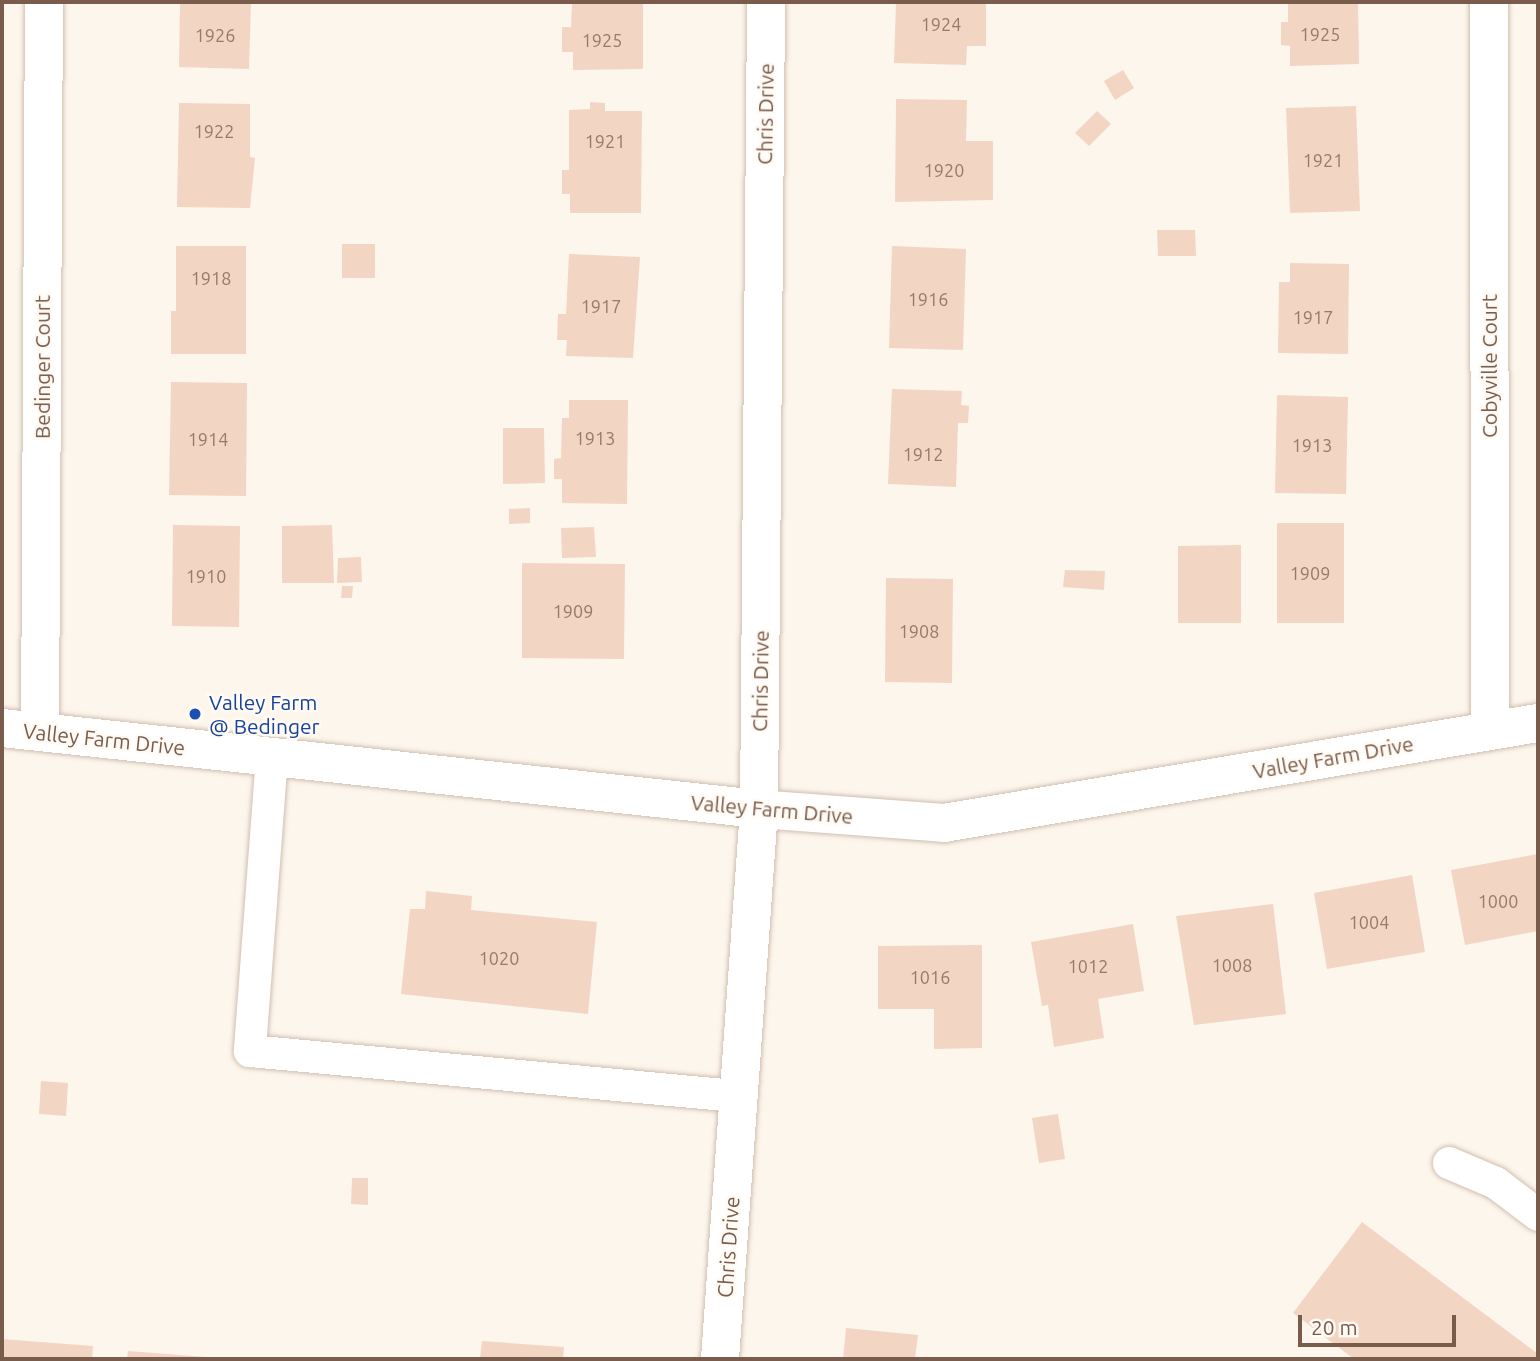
<!DOCTYPE html>
<html>
<head>
<meta charset="utf-8">
<style>
	body { margin:0 }
	#map { position:relative; width:1540px; height:1361px; overflow:hidden; background:#fdf6ec; font-family:Ubuntu,sans-serif }
	div>[style] { position:absolute }
	[style*='--x'] { left:calc(var(--x)*1px); top:calc(var(--y)*1px); width:calc(var(--w)*1px); rotate:calc(var(--a)*1deg) }
	.building>* { inset:0; background:#f3d5c3 }
	.roads { filter:drop-shadow(0 0 2px #d1beb0) drop-shadow(0 0 2px #d1beb0) }
	.service>* { height:32px; margin:-16px; padding:0 16px; transform-origin:16px; border-radius:16px; background:#fff }
	.minor>* { height:38px; margin:-19px; padding:0 19px; transform-origin:19px; border-radius:19px; background:#fff }
	.dots>* { width:19px; height:19px; translate:-50% -50%; box-sizing:border-box; border:4px solid #fffaf3; border-radius:50% }
	span { translate:-50% -50%; white-space:nowrap; text-align:center; line-height:1.15; -webkit-text-stroke:5px #fffaf3; paint-order:stroke }
	.number-label { font-size:18px; color:#987a6a }
	.number-label span { -webkit-text-stroke-width:0 }
	.street-label { font-size:21px; color:#7a5c4d }
	.transit-label { font-size:21px; color:#164399 }
	.left { translate:0 -50%; text-align:left }
	.frame { position:absolute; inset:0; border:4px solid #7a5c4d; pointer-events:none }
	.scale { position:absolute; left:1298px; top:1315px; width:158px; height:32px; box-sizing:border-box; border:4px solid #7a5c4d; border-top:0; padding-left:9px; font-size:21px; line-height:24px; white-space:nowrap; color:#7a5c4d; -webkit-text-stroke:5px #fffaf3; paint-order:stroke }
</style>
</head>
<body>
<div id="map">
	<div class="building">
		<i style="clip-path:polygon(180px 2px,251px 2px,249px 69px,179px 67px)"></i>
		<i style="clip-path:polygon(572px 2px,643px 2px,643px 69px,573px 70px,573px 52px,562px 52px,562px 27px,571px 27px)"></i>
		<i style="clip-path:polygon(896px 2px,986px 2px,986px 46px,967px 46px,966px 65px,894px 63px)"></i>
		<i style="clip-path:polygon(1288px 2px,1358px 2px,1359px 64px,1290px 66px,1290px 46px,1281px 45px,1281px 22px,1288px 22px)"></i>
		<i style="clip-path:polygon(1123px 70px,1134px 88px,1115px 100px,1104px 81px)"></i>
		<i style="clip-path:polygon(896px 99px,967px 100px,966px 141px,993px 141px,993px 200px,895px 202px)"></i>
		<i style="clip-path:polygon(590px 102px,605px 103px,605px 111px,642px 111px,641px 213px,570px 213px,570px 194px,562px 194px,562px 170px,569px 170px,569px 110px,590px 109px)"></i>
		<i style="clip-path:polygon(179px 103px,250px 104px,250px 157px,255px 158px,250px 208px,177px 207px)"></i>
		<i style="clip-path:polygon(1356px 106px,1360px 211px,1290px 213px,1286px 108px)"></i>
		<i style="clip-path:polygon(1097px 111px,1111px 124px,1089px 146px,1075px 133px)"></i>
		<i style="clip-path:polygon(1157px 230px,1195px 230px,1196px 256px,1158px 256px)"></i>
		<i style="clip-path:polygon(342px 244px,375px 244px,375px 278px,342px 278px)"></i>
		<i style="clip-path:polygon(176px 246px,246px 246px,246px 354px,171px 354px,171px 311px,176px 311px)"></i>
		<i style="clip-path:polygon(892px 246px,966px 249px,963px 350px,889px 348px)"></i>
		<i style="clip-path:polygon(569px 254px,640px 257px,633px 358px,566px 356px,567px 340px,557px 340px,558px 314px,566px 314px)"></i>
		<i style="clip-path:polygon(1290px 263px,1349px 264px,1348px 354px,1278px 353px,1279px 282px,1290px 282px)"></i>
		<i style="clip-path:polygon(171px 382px,247px 383px,246px 496px,169px 495px)"></i>
		<i style="clip-path:polygon(892px 389px,962px 391px,961px 405px,969px 406px,968px 423px,958px 423px,956px 487px,888px 484px)"></i>
		<i style="clip-path:polygon(1277px 395px,1348px 397px,1346px 494px,1275px 493px)"></i>
		<i style="clip-path:polygon(569px 400px,628px 400px,627px 504px,562px 503px,562px 479px,554px 479px,554px 459px,561px 458px,562px 418px,569px 418px)"></i>
		<i style="clip-path:polygon(503px 428px,544px 428px,545px 483px,503px 484px)"></i>
		<i style="clip-path:polygon(530px 508px,530px 523px,509px 524px,509px 509px)"></i>
		<i style="clip-path:polygon(1277px 523px,1344px 523px,1344px 623px,1277px 623px)"></i>
		<i style="clip-path:polygon(173px 525px,240px 526px,239px 627px,172px 626px)"></i>
		<i style="clip-path:polygon(332px 525px,334px 583px,282px 583px,282px 526px)"></i>
		<i style="clip-path:polygon(594px 527px,596px 557px,562px 558px,561px 528px)"></i>
		<i style="clip-path:polygon(1241px 545px,1241px 623px,1178px 623px,1178px 546px)"></i>
		<i style="clip-path:polygon(361px 557px,362px 582px,337px 583px,338px 558px)"></i>
		<i style="clip-path:polygon(522px 563px,625px 564px,624px 659px,522px 658px)"></i>
		<i style="clip-path:polygon(1065px 570px,1105px 571px,1104px 590px,1063px 587px)"></i>
		<i style="clip-path:polygon(886px 578px,953px 579px,952px 683px,885px 682px)"></i>
		<i style="clip-path:polygon(342px 586px,353px 586px,352px 598px,341px 598px)"></i>
		<i style="clip-path:polygon(1538px 854px,1538px 931px,1465px 945px,1451px 870px)"></i>
		<i style="clip-path:polygon(1412px 875px,1425px 952px,1327px 969px,1314px 893px)"></i>
		<i style="clip-path:polygon(426px 891px,472px 896px,471px 910px,597px 922px,588px 1014px,401px 994px,410px 909px,425px 909px)"></i>
		<i style="clip-path:polygon(1273px 904px,1286px 1014px,1194px 1025px,1176px 916px)"></i>
		<i style="clip-path:polygon(1133px 924px,1144px 991px,1098px 999px,1104px 1038px,1054px 1047px,1048px 1005px,1042px 1006px,1031px 942px)"></i>
		<i style="clip-path:polygon(982px 945px,982px 1048px,934px 1049px,934px 1009px,878px 1009px,878px 946px)"></i>
		<i style="clip-path:polygon(41px 1081px,68px 1083px,66px 1116px,39px 1114px)"></i>
		<i style="clip-path:polygon(1058px 1114px,1065px 1159px,1039px 1163px,1032px 1118px)"></i>
		<i style="clip-path:polygon(352px 1178px,368px 1178px,368px 1205px,351px 1204px)"></i>
		<i style="clip-path:polygon(1362px 1222px,1538px 1354px,1538px 1359px,1354px 1359px,1293px 1313px)"></i>
		<i style="clip-path:polygon(846px 1328px,918px 1335px,915px 1359px,843px 1359px)"></i>
		<i style="clip-path:polygon(2px 1339px,93px 1346px,92px 1359px,2px 1359px)"></i>
		<i style="clip-path:polygon(482px 1341px,564px 1347px,563px 1359px,480px 1359px)"></i>
		<i style="clip-path:polygon(128px 1351px,206px 1357px,206px 1359px,127px 1359px)"></i>
	</div>
	<div class="roads">
		<div class="service">
			<i style="--x:272;--y:756;--w:296;--a:94.3"></i>
			<i style="--x:250;--y:1051;--w:491;--a:5.3"></i>
			<i style="--x:1449;--y:1163;--w:51;--a:23.1"></i>
			<i style="--x:1496;--y:1183;--w:53;--a:37.3"></i>
		</div>
		<div class="minor">
			<i style="--x:1489;--y:2;--w:728;--a:89.92"></i>
			<i style="--x:2;--y:728;--w:761;--a:6.11"></i>
			<i style="--x:759;--y:809;--w:186;--a:4.3"></i>
			<i style="--x:944;--y:823;--w:602;--a:-9.56"></i>
			<i style="--x:40;--y:732;--w:730;--a:-89.69"></i>
			<i style="--x:720;--y:1359;--w:551;--a:-85.94"></i>
			<i style="--x:759;--y:809;--w:807;--a:-89.5"></i>
		</div>
	</div>
	<div class="dots">
		<i style="left:195px;top:714px;background:#1a4fb4"></i>
	</div>
	<div class="number-label">
		<span style="left:941px;top:24px">1924</span>
		<span style="left:1320px;top:34px">1925</span>
		<span style="left:215px;top:35px">1926</span>
		<span style="left:602px;top:40px">1925</span>
		<span style="left:214px;top:131px">1922</span>
		<span style="left:605px;top:141px">1921</span>
		<span style="left:1323px;top:160px">1921</span>
		<span style="left:944px;top:170px">1920</span>
		<span style="left:211px;top:278px">1918</span>
		<span style="left:928px;top:299px">1916</span>
		<span style="left:601px;top:306px">1917</span>
		<span style="left:1313px;top:317px">1917</span>
		<span style="left:595px;top:438px">1913</span>
		<span style="left:208px;top:439px">1914</span>
		<span style="left:1312px;top:445px">1913</span>
		<span style="left:923px;top:454px">1912</span>
		<span style="left:1310px;top:573px">1909</span>
		<span style="left:206px;top:576px">1910</span>
		<span style="left:573px;top:611px">1909</span>
		<span style="left:919px;top:631px">1908</span>
		<span style="left:1498px;top:901px">1000</span>
		<span style="left:1369px;top:922px">1004</span>
		<span style="left:499px;top:958px">1020</span>
		<span style="left:1232px;top:965px">1008</span>
		<span style="left:1088px;top:966px">1012</span>
		<span style="left:930px;top:977px">1016</span>
	</div>
	<div class="street-label">
		<span style="left:765px;top:114px;rotate:-89deg">Chris Drive</span>
		<span style="left:1489px;top:366px;rotate:-90deg">Cobyville Court</span>
		<span style="left:42px;top:367px;rotate:-90deg">Bedinger Court</span>
		<span style="left:760px;top:681px;rotate:-89deg">Chris Drive</span>
		<span style="left:104px;top:739px;rotate:6deg">Valley Farm Drive</span>
		<span style="left:1333px;top:757px;rotate:-10deg">Valley Farm Drive</span>
		<span style="left:772px;top:809px;rotate:5deg">Valley Farm Drive</span>
		<span style="left:728px;top:1247px;rotate:-86deg">Chris Drive</span>
	</div>
	<div class="transit-label">
		<span class="left" style="left:209px;top:714px">Valley Farm<br>@ Bedinger</span>
	</div>
	<div class="frame"></div>
	<div class="scale">20 m</div>
</div>
</body>
</html>
